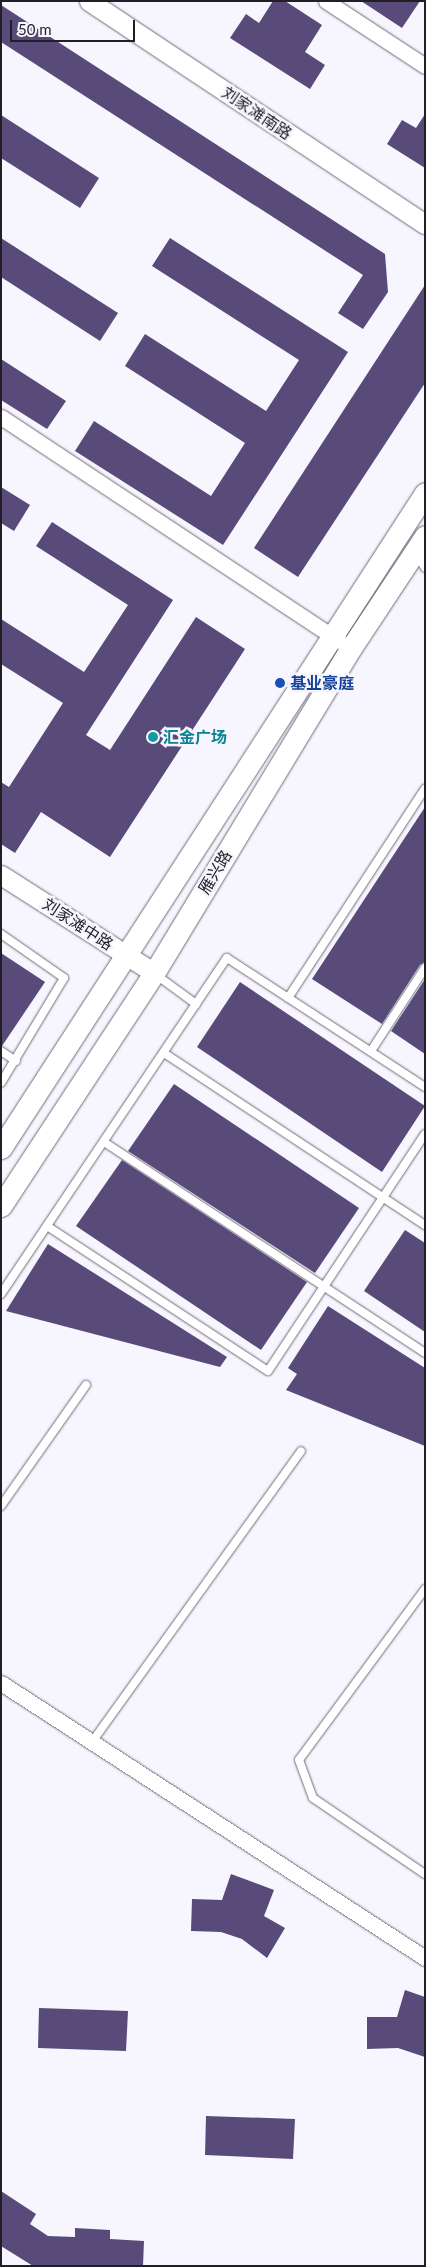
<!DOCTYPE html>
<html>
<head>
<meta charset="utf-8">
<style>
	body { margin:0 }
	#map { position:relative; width:426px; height:2267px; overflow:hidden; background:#f7f5fd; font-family:Lato,"Noto Sans SC",sans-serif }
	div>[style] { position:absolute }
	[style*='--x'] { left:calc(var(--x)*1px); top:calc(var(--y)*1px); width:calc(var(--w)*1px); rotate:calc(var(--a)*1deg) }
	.building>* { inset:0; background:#584b7a }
	.roads { filter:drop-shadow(0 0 1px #6f6b7b) drop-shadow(0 0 1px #6f6b7b) }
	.service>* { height:8px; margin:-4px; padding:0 4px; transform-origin:4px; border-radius:4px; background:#fff }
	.minor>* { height:15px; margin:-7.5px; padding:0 7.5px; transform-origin:7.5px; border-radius:7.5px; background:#fff }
	.tertiary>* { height:19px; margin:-9.5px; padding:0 9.5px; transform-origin:9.5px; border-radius:9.5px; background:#fff }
	.secondary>* { height:21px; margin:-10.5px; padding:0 10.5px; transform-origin:10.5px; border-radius:10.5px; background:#fff }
	.dots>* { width:14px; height:14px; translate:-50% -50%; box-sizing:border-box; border:2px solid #f7f5fd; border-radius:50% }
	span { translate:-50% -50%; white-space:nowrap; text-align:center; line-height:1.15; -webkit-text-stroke:5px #f7f5fd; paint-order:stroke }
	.street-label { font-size:16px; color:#211f26 }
	.transit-label { font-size:16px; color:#164399; font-weight:700 }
	.left { translate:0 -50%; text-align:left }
	.culture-label { font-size:16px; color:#0d838f; font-weight:700 }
	.frame { position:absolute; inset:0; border:2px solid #211f26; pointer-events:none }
	.scale { position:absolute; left:10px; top:20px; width:125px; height:22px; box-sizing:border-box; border:2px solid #211f26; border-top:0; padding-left:6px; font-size:15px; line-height:18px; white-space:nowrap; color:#211f26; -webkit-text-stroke:4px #f7f5fd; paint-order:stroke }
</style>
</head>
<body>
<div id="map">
	<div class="building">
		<i style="clip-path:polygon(273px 1px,285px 1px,322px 25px,305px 52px,325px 65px,310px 89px,230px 38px,246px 14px,259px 23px)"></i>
		<i style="clip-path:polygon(361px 1px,420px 1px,402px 28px)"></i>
		<i style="clip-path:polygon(1px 5px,385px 254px,388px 292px,363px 329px,338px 313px,363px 275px,1px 42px)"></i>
		<i style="clip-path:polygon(425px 114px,425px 168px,387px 144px,402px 120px,416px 128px)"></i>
		<i style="clip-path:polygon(1px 115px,99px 178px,80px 208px,1px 158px)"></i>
		<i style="clip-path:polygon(1px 238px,118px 313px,100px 341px,1px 277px)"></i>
		<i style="clip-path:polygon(170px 238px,348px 352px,223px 545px,75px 451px,94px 421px,211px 496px,245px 443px,125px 366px,145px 334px,266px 411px,299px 360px,152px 266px)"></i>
		<i style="clip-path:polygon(425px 285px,425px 383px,298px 577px,254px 548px)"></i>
		<i style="clip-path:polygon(1px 359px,66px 401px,47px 429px,1px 400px)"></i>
		<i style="clip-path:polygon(1px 487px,30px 505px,14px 531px,1px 523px)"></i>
		<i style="clip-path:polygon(52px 522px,173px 600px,86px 735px,110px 750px,196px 617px,245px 649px,110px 857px,41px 812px,15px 853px,1px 844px,1px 782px,9px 787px,63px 703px,1px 664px,1px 619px,84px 672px,128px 605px,36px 546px)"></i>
		<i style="clip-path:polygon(425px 807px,425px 962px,420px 965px,382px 1024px,312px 979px)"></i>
		<i style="clip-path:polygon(1px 953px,45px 982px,2px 1046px,1px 1045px)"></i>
		<i style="clip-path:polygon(425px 979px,425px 1054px,391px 1031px)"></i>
		<i style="clip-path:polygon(240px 982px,425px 1106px,382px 1172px,197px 1047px)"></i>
		<i style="clip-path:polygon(174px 1084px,359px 1208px,315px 1273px,128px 1151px)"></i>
		<i style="clip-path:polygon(122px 1160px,307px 1282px,261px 1350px,76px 1226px)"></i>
		<i style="clip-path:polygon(405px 1230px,425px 1243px,425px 1332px,364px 1291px)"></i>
		<i style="clip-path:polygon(48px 1244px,227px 1357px,220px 1367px,6px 1311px)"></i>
		<i style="clip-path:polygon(328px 1306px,425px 1368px,425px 1446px,286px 1390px,297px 1374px,288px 1368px)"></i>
		<i style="clip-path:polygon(231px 1874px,274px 1890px,264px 1916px,285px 1928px,267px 1958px,242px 1939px,221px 1932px,191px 1931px,192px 1899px,222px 1900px)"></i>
		<i style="clip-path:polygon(405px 1990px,425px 1997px,425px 2057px,398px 2048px,367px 2049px,367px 2017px,397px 2017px)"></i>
		<i style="clip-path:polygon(39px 2008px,128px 2011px,126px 2051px,38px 2048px)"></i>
		<i style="clip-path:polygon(206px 2116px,295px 2119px,293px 2159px,205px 2155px)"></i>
		<i style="clip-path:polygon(1px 2191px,36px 2214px,30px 2224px,48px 2236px,75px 2237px,75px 2228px,110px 2230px,110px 2239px,144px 2241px,143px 2266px,33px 2266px,1px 2246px)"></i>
	</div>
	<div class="roads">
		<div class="service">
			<i style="--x:416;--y:553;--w:17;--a:59"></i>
			<i style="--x:1;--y:934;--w:77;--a:34.9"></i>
			<i style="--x:64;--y:978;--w:122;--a:121"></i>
			<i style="--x:155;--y:974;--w:51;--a:36.2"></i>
			<i style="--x:288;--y:998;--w:250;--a:-56.8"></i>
			<i style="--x:1;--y:1051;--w:18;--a:34"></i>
			<i style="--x:371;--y:1051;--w:99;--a:-57"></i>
			<i style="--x:164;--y:1053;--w:313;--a:33.4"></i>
			<i style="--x:104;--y:1142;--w:384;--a:33.3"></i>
			<i style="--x:47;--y:1226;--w:264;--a:33.3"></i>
			<i style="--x:268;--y:1371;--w:284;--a:-56.5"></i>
			<i style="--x:1;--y:1294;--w:405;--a:-56.1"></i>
			<i style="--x:227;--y:958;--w:236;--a:33.1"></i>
			<i style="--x:1;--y:1506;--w:148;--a:-54.9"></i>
			<i style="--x:425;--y:1589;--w:212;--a:126.4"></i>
			<i style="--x:299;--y:1760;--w:40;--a:69.8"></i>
			<i style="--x:313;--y:1798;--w:135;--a:34.2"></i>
			<i style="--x:92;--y:1742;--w:358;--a:-54.3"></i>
		</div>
		<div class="minor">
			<i style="--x:326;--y:1;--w:118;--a:33.3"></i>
			<i style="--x:1;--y:417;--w:406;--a:33.5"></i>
			<i style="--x:1;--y:1683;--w:505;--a:32.97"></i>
		</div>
		<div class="tertiary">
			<i style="--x:89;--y:1;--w:403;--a:33.6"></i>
			<i style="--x:1;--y:875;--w:182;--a:32.6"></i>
		</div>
		<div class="secondary">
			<i style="--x:1;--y:1148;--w:780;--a:-57.08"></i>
			<i style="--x:1;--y:1206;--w:279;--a:-56.7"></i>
			<i style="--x:154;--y:973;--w:380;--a:-58.8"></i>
			<i style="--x:351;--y:648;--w:134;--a:-56.5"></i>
		</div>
	</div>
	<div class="dots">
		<i style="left:280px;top:683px;background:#1a4fb4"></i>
		<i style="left:153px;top:737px;background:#0f9aa8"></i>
	</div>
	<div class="street-label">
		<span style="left:257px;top:113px;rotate:34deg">刘家滩南路</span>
		<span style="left:215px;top:872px;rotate:-59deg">雁兴路</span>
		<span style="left:78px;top:924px;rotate:33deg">刘家滩中路</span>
	</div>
	<div class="transit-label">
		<span class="left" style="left:290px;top:683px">基业豪庭</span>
	</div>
	<div class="culture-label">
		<span class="left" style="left:163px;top:737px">汇金广场</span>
	</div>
	<div class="frame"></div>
	<div class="scale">50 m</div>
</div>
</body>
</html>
